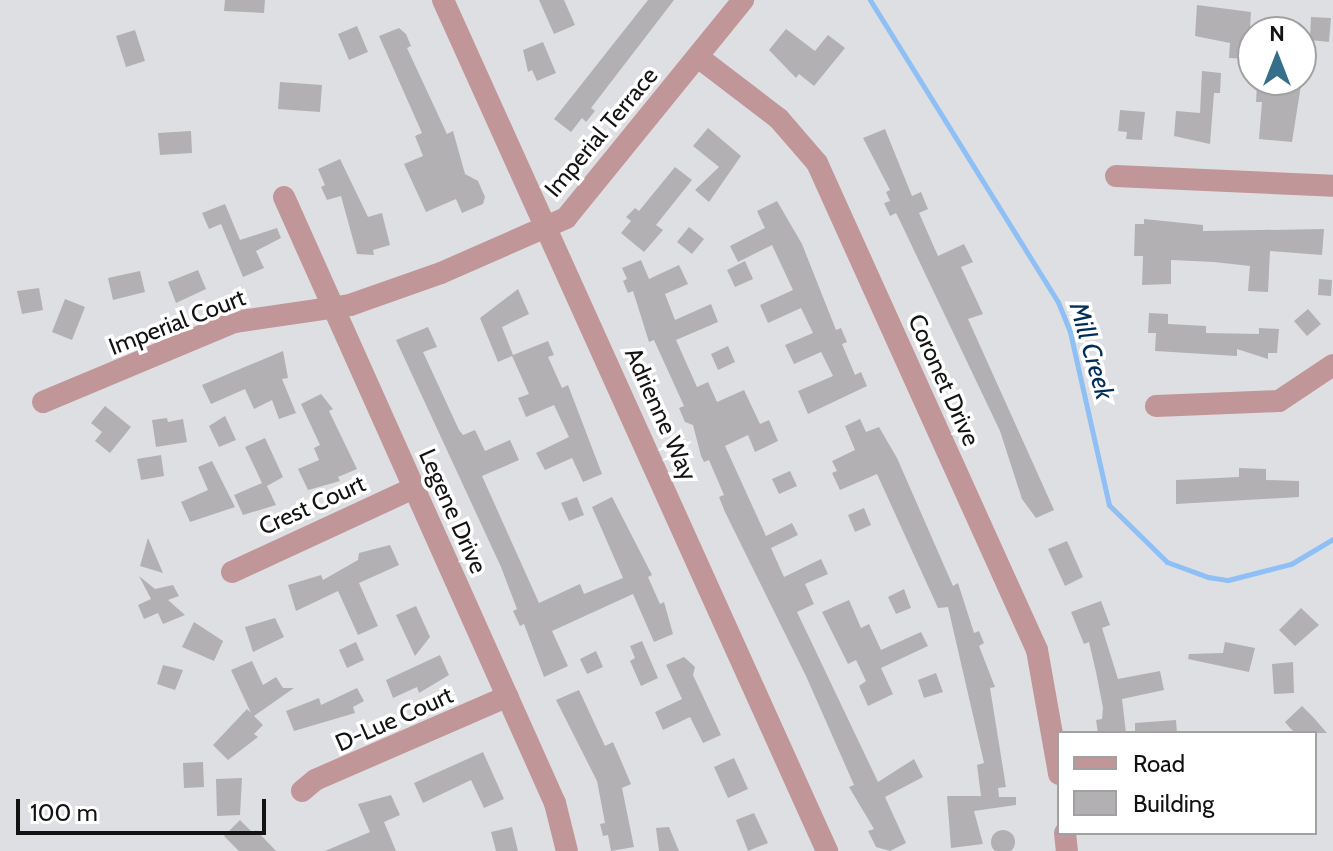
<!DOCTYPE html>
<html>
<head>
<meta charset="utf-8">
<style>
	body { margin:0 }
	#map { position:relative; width:1333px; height:851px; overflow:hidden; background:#dedfe3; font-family:Cabin,sans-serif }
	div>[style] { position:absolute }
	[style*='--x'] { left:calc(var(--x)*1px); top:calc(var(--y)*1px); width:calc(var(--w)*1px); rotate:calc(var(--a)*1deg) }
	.stream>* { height:5px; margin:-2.5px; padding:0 2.5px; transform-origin:2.5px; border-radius:2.5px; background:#8ebff5 }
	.building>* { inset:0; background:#b3b0b3 }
	.round { border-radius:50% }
	.minor>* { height:22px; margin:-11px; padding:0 11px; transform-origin:11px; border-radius:11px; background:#c19699 }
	span { translate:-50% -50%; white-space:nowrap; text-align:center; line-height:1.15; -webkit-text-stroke:7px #fff; paint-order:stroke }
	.street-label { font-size:24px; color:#131314 }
	.water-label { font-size:26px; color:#012e58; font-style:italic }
	.legend { position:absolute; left:1057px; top:731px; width:260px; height:104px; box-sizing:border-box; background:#fff; border:2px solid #a1a1a1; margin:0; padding:10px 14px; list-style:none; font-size:24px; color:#131314 }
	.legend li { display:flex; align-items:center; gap:16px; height:40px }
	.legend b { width:40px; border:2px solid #a1a1a1 }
	.north { position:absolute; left:1237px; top:16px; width:80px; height:80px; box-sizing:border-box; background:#fff; border:2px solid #a1a1a1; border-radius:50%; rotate:0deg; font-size:22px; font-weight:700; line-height:32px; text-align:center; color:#131314 }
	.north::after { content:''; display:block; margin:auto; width:28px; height:36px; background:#366f89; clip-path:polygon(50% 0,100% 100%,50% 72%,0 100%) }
	.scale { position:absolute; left:16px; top:799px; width:250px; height:36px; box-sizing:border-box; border:4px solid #131314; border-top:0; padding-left:10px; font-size:24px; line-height:28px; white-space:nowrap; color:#131314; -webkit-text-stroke:6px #fff; paint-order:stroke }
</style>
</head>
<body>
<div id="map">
	<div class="stream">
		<i style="--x:870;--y:0;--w:356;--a:58.1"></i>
		<i style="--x:1058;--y:302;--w:32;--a:68"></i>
		<i style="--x:1070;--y:332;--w:177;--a:77.3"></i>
		<i style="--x:1109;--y:505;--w:81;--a:44.5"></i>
		<i style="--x:1167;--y:562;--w:44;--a:20.1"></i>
		<i style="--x:1208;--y:577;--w:20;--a:9"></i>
		<i style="--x:1228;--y:580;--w:65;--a:-14.3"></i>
		<i style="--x:1291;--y:564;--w:49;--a:-30.8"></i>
	</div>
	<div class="building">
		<i style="clip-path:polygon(225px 0,265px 0,264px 13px,224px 11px)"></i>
		<i style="clip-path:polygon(539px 0,564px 0,575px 25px,554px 34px)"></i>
		<i style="clip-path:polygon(648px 0,674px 0,591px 108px,595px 111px,586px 122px,582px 118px,571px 132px,554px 119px)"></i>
		<i style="clip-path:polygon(1197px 5px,1251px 12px,1248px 59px,1229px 58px,1230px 43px,1195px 36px)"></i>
		<i style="clip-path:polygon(1311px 17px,1331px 18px,1329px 42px,1310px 40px)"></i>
		<i style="clip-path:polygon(357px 26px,368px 52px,349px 60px,338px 34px)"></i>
		<i style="clip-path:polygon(399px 28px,406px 34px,411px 46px,407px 48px,447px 134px,453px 131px,465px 174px,478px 181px,485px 197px,483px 204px,462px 213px,456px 199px,426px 212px,404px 164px,423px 156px,415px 136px,422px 133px,379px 36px)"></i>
		<i style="clip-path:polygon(786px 29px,815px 51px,828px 35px,845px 48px,814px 86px,799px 74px,796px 78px,769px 50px)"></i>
		<i style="clip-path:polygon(135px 30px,145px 61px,126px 67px,116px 36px)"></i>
		<i style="clip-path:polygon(543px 42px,556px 73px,537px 81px,532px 70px,528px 72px,523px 50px)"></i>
		<i style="clip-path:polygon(1202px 71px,1221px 73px,1220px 93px,1214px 93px,1210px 144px,1174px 136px,1176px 111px,1200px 113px)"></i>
		<i style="clip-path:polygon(280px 82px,322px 85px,320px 112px,278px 109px)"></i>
		<i style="clip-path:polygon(1257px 83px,1301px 85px,1292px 142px,1259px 139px,1262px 102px,1256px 102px)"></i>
		<i style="clip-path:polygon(1120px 110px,1145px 112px,1142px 140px,1126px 139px,1127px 132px,1118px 131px)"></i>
		<i style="clip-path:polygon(708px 128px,741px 156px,709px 202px,695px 190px,719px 167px,693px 146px)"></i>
		<i style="clip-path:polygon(885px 129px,912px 196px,921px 192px,928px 209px,919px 213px,938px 256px,964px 244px,973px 262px,961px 267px,983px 314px,968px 319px,1054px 510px,1036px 518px,1022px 499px,1000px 431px,900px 221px,896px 213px,890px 216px,884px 203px,890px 201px,886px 192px,890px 190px,863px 138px)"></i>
		<i style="clip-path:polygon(191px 131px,192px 153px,160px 155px,158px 133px)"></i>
		<i style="clip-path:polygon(340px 159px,368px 217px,382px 213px,390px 245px,373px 250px,374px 255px,357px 254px,341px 196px,327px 200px,321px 187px,325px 185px,318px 169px)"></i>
		<i style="clip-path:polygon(675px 167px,692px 180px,656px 225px,663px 230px,644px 252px,621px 233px,631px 221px,626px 217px,635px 208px,639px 211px)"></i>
		<i style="clip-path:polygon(777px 201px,802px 244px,836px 330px,841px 328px,847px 342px,842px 344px,855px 375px,861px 372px,867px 386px,808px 414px,798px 391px,833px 376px,821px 352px,794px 364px,785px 345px,813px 333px,801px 308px,768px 323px,760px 305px,793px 290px,772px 245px,738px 262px,730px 246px,765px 228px,757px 211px)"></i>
		<i style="clip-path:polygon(225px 204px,240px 240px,277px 228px,281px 238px,256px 251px,264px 268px,243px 277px,221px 224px,209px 229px,202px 213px)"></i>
		<i style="clip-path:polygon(1144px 219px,1203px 225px,1203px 231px,1324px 229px,1322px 255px,1270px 251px,1268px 292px,1248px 291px,1250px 266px,1214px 262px,1171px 260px,1171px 284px,1142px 285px,1143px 256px,1134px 256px,1135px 224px,1144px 224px)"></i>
		<i style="clip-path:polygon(689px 227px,704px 239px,692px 254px,677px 242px)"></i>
		<i style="clip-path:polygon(641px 260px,649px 279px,679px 265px,688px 284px,665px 294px,675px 320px,711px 304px,718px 322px,676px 340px,697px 387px,708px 382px,717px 402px,744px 390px,760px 424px,769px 420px,778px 441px,755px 452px,748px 435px,725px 446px,766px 536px,792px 523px,798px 535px,771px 548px,784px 577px,821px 559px,828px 574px,805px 584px,814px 604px,797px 612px,878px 782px,914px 759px,923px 777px,885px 797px,906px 843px,890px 851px,876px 847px,868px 831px,874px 829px,849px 787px,854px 785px,806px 676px,725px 512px,719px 497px,724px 495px,709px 460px,704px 462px,701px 456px,693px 425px,685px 422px,679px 408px,684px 406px,654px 340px,649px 342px,633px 291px,628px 293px,623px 281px,627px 279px,622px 268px)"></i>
		<i style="clip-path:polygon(745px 261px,753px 279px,735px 287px,727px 270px)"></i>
		<i style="clip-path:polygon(198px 270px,206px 289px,176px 303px,168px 282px)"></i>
		<i style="clip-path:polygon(140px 271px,145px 292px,113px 300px,108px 278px)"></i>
		<i style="clip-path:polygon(1319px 279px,1332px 280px,1331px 296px,1318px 295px)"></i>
		<i style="clip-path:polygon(39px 288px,43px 310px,22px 314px,17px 291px)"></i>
		<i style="clip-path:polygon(518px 289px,529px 314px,502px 327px,513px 355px,548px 341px,554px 355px,548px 357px,562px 388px,568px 385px,602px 474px,583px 482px,572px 458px,545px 470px,536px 453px,569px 437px,554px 405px,526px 417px,518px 398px,529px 394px,512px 356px,498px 362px,480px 318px)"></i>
		<i style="clip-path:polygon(65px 299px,85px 307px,72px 340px,52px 332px)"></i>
		<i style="clip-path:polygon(1308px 309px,1321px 324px,1307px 336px,1294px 321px)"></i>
		<i style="clip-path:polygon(1149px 313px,1168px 314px,1168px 324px,1206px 326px,1206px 333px,1259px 334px,1259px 328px,1279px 329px,1277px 353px,1268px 353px,1268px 359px,1237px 349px,1237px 356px,1155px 351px,1156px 333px,1148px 333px)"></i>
		<i style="clip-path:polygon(428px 327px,437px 347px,423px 352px,459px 430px,463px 435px,475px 430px,485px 451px,510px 440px,519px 460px,482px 476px,539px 603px,580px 584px,584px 594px,623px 578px,592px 507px,612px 497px,652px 575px,648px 577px,660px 604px,664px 602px,673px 634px,654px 642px,633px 594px,552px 631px,568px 666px,544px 677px,524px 624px,520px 626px,513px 611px,517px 609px,501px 567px,396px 340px)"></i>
		<i style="clip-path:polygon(728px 346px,735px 362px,718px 370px,711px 354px)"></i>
		<i style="clip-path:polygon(283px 351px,288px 378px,282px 379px,296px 413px,279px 419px,272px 400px,254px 409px,245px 389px,211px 404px,202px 385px)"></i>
		<i style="clip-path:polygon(321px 394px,333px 409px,329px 411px,357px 469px,338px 477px,340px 481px,308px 490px,298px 469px,319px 460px,314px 448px,320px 445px,301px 404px)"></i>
		<i style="clip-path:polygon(105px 406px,131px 427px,110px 453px,95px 441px,102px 432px,91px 423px)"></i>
		<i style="clip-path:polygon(225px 416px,236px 440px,219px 447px,209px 426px)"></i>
		<i style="clip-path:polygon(167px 418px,168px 422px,183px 419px,187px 442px,156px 447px,152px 420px)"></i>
		<i style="clip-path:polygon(860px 419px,866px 432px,879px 427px,897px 458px,953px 586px,958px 583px,974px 633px,979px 631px,984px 643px,979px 646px,995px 687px,990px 688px,1006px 787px,998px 788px,999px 797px,1016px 797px,1016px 805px,974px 811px,983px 844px,951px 848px,947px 796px,981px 796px,977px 765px,984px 763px,948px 607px,938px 608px,877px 474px,840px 490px,832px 473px,837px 471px,832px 461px,855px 450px,845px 426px)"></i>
		<i style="clip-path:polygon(265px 438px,283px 477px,267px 486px,276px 505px,243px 515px,234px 495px,262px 483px,245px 447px)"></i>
		<i style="clip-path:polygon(161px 455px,164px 476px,141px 480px,137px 459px)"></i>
		<i style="clip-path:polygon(212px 461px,235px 507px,190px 522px,181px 502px,208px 490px,198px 467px)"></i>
		<i style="clip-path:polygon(1239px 468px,1266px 469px,1266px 480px,1299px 481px,1299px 497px,1176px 504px,1176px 480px,1239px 477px)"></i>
		<i style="clip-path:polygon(790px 471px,797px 486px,779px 494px,772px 479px)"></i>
		<i style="clip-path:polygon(577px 497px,584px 515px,569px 521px,561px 503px)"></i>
		<i style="clip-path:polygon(864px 508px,871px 525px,855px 532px,848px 515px)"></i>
		<i style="clip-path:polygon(148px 538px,163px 573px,140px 566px)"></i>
		<i style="clip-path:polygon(1067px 541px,1083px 577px,1065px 586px,1048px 549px)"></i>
		<i style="clip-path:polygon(390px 545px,399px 565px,359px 583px,378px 626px,358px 635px,338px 591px,296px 611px,288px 585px,321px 575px,323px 580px,358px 560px,359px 553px)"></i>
		<i style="clip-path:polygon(139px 576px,155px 589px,173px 585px,179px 596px,168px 600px,185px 615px,163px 624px,158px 613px,144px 619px,138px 605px,151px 599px)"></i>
		<i style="clip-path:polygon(904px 589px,911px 608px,896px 614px,888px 597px)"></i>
		<i style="clip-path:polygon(849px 600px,861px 628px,869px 624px,881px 650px,921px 632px,928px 646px,881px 668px,893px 694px,868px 706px,859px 686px,866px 681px,856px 660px,848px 664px,822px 612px)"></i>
		<i style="clip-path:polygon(1101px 601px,1110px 625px,1102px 628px,1118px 679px,1160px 671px,1164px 690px,1122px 699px,1126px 733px,1098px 733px,1096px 720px,1102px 719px,1103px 708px,1096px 672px,1089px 642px,1084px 644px,1071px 612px)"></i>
		<i style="clip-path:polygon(416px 606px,430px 637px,415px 656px,396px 615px)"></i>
		<i style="clip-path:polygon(1301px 608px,1319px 625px,1295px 646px,1279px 630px)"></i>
		<i style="clip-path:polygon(275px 618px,284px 637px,253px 652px,245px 627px)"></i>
		<i style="clip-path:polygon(194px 622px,223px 641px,214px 661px,182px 647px)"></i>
		<i style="clip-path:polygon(642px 641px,658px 678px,641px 686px,630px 661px,635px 658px,630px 646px)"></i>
		<i style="clip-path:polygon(356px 642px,364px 660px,347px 668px,339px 650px)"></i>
		<i style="clip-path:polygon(1225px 642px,1255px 648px,1249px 672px,1188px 659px,1189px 654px,1223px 653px)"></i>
		<i style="clip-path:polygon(596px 651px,603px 667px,587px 674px,580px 659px)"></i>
		<i style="clip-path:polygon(440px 655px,449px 675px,419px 693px,417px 687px,393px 698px,386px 680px)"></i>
		<i style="clip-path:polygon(684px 657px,695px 667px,693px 675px,721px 735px,703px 743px,690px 717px,663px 730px,655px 712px,682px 699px,666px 665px)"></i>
		<i style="clip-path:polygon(252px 661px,263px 685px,276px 677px,283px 688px,294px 688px,254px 716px,263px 725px,254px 734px,258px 737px,228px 760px,213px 745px,247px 709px,251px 713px,231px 670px)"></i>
		<i style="clip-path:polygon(1293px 662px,1294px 693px,1274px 694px,1272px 664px)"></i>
		<i style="clip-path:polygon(163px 665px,183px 670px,175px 690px,157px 684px)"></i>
		<i style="clip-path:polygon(936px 673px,943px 692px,924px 698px,918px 680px)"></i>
		<i style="clip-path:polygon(357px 688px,364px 701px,353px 707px,355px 713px,294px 731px,286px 711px,319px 698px,321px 705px)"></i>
		<i style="clip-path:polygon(579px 690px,605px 746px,613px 742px,631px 784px,622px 788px,634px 847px,611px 851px,608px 835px,603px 836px,600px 824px,605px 823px,597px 781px,556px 700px)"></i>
		<i style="clip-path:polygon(1302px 706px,1313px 717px,1327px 733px,1295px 733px,1290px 728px,1285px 722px)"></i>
		<i style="clip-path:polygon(1176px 720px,1177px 733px,1135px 733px,1135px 723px)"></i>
		<i style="clip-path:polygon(483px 752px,504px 799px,484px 808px,471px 780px,423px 803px,414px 783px)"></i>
		<i style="clip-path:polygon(734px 758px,748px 789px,728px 798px,714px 767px)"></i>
		<i style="clip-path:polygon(203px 762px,204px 787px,184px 788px,183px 763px)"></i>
		<i style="clip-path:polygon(242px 778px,240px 815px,217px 816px,216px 779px)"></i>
		<i style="clip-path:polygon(391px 795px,400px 815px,384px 822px,396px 851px,325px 851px,370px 832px,358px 804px)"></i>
		<i style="clip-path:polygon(754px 813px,768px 843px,748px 851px,736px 820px)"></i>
		<i style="clip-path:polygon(240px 820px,253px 833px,256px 830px,276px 851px,239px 851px,224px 836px)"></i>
		<i style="clip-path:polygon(512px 827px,518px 851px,496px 851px,491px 832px)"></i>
		<i style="clip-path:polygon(669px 827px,679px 851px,659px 851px,656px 828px)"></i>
		<i class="round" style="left:991px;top:830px;width:24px;height:24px"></i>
	</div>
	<div class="minor">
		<i style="--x:443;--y:0;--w:934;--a:65.71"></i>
		<i style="--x:698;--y:57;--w:102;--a:37.4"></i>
		<i style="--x:779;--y:119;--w:58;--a:49.2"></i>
		<i style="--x:817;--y:163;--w:534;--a:65.69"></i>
		<i style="--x:1037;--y:650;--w:126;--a:79.9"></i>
		<i style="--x:1116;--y:176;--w:217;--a:2.6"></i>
		<i style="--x:284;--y:197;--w:664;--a:65.91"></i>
		<i style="--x:555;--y:803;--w:49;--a:76"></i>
		<i style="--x:43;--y:402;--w:207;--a:-22.7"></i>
		<i style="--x:234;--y:322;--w:117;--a:-8.3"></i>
		<i style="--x:350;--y:305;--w:96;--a:-19.4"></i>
		<i style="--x:441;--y:273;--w:137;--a:-23.7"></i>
		<i style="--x:566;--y:218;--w:281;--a:-50.9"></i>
		<i style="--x:1156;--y:406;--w:123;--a:-2.3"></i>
		<i style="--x:1279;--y:401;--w:65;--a:-33.7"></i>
		<i style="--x:232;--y:572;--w:200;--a:-24.8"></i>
		<i style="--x:302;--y:791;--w:17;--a:-40"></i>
		<i style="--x:315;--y:780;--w:210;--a:-23.5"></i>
		<i style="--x:1065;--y:833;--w:18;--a:84"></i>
	</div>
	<div class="street-label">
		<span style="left:601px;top:132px;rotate:-50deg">Imperial Terrace</span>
		<span style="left:177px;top:322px;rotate:-21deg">Imperial Court</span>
		<span style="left:944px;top:380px;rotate:66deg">Coronet Drive</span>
		<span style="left:661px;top:414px;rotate:66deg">Adrienne Way</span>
		<span style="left:312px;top:505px;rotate:-24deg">Crest Court</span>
		<span style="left:453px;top:511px;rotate:66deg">Legene Drive</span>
		<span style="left:394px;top:719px;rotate:-24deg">D-Lue Court</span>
	</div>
	<div class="water-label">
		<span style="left:1091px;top:351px;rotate:74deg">Mill Creek</span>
	</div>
	<ul class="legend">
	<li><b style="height:10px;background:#c19699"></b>Road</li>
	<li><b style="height:22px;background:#b3b0b3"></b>Building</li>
	</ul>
	<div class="north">N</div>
	<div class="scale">100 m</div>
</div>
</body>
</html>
